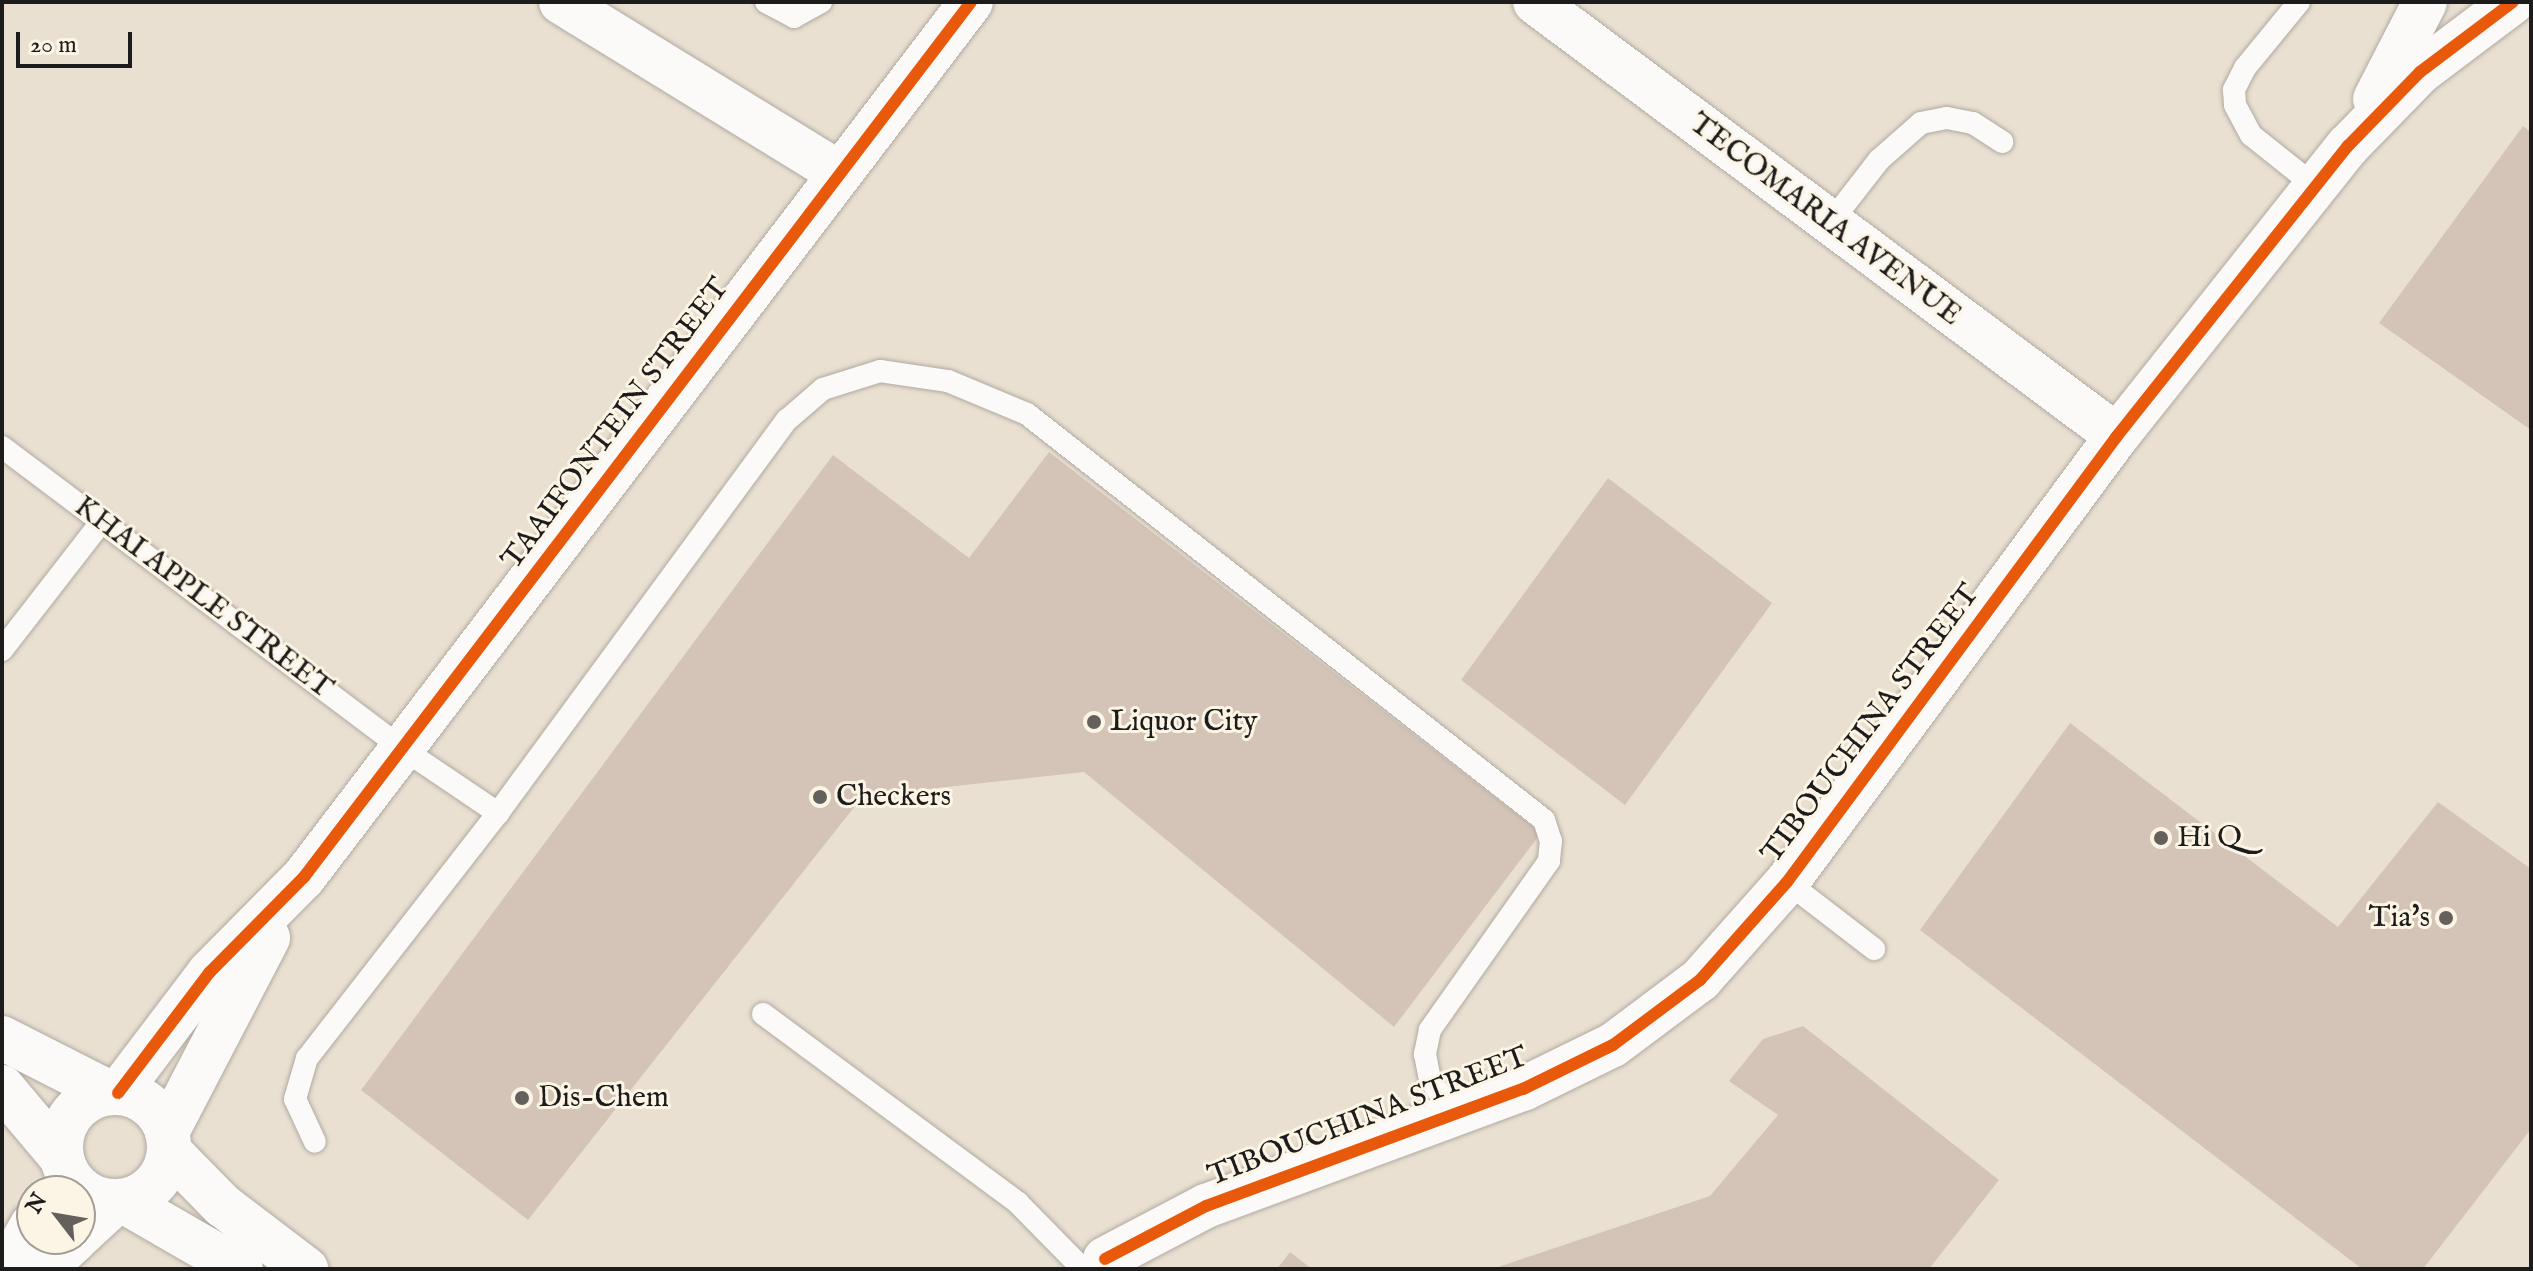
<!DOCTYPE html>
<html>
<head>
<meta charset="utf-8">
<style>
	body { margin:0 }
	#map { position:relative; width:2533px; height:1271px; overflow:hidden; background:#eae0d2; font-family:"IM FELL English",serif }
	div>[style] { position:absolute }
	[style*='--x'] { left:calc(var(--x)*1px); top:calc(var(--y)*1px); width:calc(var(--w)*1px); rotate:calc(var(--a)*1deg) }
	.building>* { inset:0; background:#d4c4b8 }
	.roads { filter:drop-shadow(0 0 2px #b0aaa1) drop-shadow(0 0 2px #b0aaa1) }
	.service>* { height:22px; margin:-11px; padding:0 11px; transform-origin:11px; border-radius:11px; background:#fcfaf8 }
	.minor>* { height:44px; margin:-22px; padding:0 22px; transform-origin:22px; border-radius:22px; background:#fcfaf8 }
	.minor>.ring { margin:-22px; padding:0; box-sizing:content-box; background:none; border:44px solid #fcfaf8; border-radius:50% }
	.cycleway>* { height:12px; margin:-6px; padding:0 6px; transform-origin:6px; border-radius:6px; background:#e8590c }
	.dots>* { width:22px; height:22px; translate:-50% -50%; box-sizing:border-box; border:4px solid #fcf5e5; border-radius:50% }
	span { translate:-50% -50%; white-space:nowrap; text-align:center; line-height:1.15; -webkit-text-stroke:6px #fcf5e5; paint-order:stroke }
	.street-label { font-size:30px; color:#1c1c1c }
	.poi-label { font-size:30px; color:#1c1c1c }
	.left { translate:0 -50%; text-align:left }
	.right { translate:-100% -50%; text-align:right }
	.frame { position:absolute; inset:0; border:4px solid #1c1c1c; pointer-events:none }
	.north { position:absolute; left:16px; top:1175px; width:80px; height:80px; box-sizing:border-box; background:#fcf5e5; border:2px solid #a29e95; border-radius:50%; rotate:301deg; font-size:22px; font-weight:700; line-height:32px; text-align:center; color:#1c1c1c }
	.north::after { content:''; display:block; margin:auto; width:28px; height:36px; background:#64615c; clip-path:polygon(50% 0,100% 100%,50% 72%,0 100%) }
	.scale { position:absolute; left:16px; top:32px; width:116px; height:36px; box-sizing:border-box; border:4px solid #1c1c1c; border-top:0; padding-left:10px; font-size:24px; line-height:28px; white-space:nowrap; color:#1c1c1c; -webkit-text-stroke:6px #fcf5e5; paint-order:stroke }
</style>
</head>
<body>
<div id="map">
	<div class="building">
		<i style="clip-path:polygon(2523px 126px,2531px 132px,2531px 430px,2379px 323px)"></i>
		<i style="clip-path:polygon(1049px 452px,1541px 833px,1394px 1027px,1084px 772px,863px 796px,528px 1220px,361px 1090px,833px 455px,969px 558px)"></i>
		<i style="clip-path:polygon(1608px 478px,1772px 603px,1625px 805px,1461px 680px)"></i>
		<i style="clip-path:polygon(2070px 723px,2338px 927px,2438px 802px,2531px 869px,2531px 1129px,2423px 1269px,2362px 1269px,1920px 930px)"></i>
		<i style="clip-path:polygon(1803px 1026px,1999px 1180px,1929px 1269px,1492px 1269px,1710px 1196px,1778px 1115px,1729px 1081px,1763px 1039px)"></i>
		<i style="clip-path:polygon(1290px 1252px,1312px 1269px,1277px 1269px)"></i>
	</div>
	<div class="roads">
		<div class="service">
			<i style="--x:766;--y:2;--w:32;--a:28"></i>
			<i style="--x:794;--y:17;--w:31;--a:-29"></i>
			<i style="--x:2299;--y:2;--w:85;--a:129.3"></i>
			<i style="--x:2245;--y:68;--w:25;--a:117"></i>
			<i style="--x:2234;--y:90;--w:15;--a:86"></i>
			<i style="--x:2235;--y:105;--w:34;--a:62"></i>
			<i style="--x:2251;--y:135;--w:82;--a:38.6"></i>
			<i style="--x:1830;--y:223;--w:80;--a:-52.1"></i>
			<i style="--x:1879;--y:160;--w:56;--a:-41.4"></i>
			<i style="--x:1921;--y:123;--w:26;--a:-11"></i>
			<i style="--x:1947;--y:118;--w:26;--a:11"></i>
			<i style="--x:1973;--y:123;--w:35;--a:33"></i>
			<i style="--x:2;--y:447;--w:502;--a:36.98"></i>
			<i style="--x:403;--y:749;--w:115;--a:34"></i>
			<i style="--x:498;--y:813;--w:311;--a:127.9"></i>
			<i style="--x:307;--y:1058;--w:43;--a:106.3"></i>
			<i style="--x:295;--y:1099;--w:47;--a:65.1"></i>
			<i style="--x:2;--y:650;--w:163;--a:-52.2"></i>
			<i style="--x:498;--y:813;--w:488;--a:-53.7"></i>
			<i style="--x:787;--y:420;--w:48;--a:-40.7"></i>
			<i style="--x:823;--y:389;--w:60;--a:-17.5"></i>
			<i style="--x:880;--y:371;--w:69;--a:8.4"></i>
			<i style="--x:948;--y:381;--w:86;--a:22.7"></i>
			<i style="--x:1027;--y:414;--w:657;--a:38.14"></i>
			<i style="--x:1544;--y:820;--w:22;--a:72"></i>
			<i style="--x:1551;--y:841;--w:20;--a:96"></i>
			<i style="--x:1549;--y:861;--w:207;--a:125.2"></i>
			<i style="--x:1430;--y:1030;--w:25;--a:102"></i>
			<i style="--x:1425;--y:1054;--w:25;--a:79"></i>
			<i style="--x:1430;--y:1079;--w:45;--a:56.7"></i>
			<i style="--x:1787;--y:882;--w:110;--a:37.6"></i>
			<i style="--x:763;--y:1014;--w:317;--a:36.5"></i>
			<i style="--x:1018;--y:1203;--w:88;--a:45.5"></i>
		</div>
		<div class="minor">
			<i style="--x:561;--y:2;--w:326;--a:31.6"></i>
			<i style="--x:1535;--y:2;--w:726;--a:36.71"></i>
			<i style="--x:2375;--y:99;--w:109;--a:-62.7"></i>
			<i style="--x:2;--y:1038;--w:121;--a:27"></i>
			<i style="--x:2;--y:1087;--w:92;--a:49.9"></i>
			<i style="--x:118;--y:1093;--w:151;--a:-52.8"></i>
			<i style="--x:209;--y:973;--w:135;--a:-45.3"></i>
			<i style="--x:304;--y:877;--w:1100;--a:-52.68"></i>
			<i class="ring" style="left:61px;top:1093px;width:64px;height:64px"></i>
			<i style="--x:167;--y:1132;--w:219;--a:-62.5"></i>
			<i style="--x:169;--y:1151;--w:76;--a:45.5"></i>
			<i style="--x:222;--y:1205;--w:106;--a:37.3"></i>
			<i style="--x:123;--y:1201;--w:136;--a:30"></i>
			<i style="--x:80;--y:1235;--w:50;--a:-42.6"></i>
			<i style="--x:1105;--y:1259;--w:114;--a:-27.7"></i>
			<i style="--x:1206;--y:1206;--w:338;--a:-20.3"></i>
			<i style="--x:1523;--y:1089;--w:100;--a:-26.1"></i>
			<i style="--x:1613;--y:1045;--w:109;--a:-36.8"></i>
			<i style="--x:1700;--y:980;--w:131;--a:-48.4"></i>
			<i style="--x:1787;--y:882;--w:555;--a:-53.5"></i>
			<i style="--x:2117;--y:436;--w:371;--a:-51.5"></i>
			<i style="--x:2348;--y:146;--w:103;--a:-45.8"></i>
			<i style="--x:2420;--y:72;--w:116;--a:-37"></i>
			<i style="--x:7;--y:1269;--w:51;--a:-60.4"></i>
			<i style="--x:44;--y:1269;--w:44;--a:-43.2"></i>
		</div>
	</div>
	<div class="cycleway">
		<i style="--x:118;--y:1093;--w:151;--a:-52.8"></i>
		<i style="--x:209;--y:973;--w:135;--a:-45.3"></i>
		<i style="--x:304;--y:877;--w:1100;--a:-52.68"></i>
		<i style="--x:1105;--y:1259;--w:114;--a:-27.7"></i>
		<i style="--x:1206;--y:1206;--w:338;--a:-20.3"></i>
		<i style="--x:1523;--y:1089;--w:100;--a:-26.1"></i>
		<i style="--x:1613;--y:1045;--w:109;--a:-36.8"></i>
		<i style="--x:1700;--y:980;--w:131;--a:-48.4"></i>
		<i style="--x:1787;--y:882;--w:555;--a:-53.5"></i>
		<i style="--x:2117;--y:436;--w:371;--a:-51.5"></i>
		<i style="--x:2348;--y:146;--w:103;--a:-45.8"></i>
		<i style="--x:2420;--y:72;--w:116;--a:-37"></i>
	</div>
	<div class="dots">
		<i style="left:1094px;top:722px;background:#64615c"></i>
		<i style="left:820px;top:797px;background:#64615c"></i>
		<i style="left:2161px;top:838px;background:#64615c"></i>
		<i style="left:2446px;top:918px;background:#64615c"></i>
		<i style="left:522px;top:1098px;background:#64615c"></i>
	</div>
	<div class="street-label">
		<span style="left:1825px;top:220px;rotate:37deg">TECOMARIA AVENUE</span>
		<span style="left:616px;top:424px;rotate:-53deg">TAAIFONTEIN STREET</span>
		<span style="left:203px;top:598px;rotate:37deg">KHAI APPLE STREET</span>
		<span style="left:1871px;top:724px;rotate:-53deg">TIBOUCHINA STREET</span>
		<span style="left:1368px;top:1117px;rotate:-21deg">TIBOUCHINA STREET</span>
	</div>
	<div class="poi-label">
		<span class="left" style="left:1110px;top:722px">Liquor City</span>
		<span class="left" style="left:836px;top:797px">Checkers</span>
		<span class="left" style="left:2177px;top:838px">Hi Q</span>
		<span class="right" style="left:2430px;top:918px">Tia's</span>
		<span class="left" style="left:538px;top:1098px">Dis-Chem</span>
	</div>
	<div class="frame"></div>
	<div class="north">N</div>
	<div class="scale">20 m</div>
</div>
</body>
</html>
